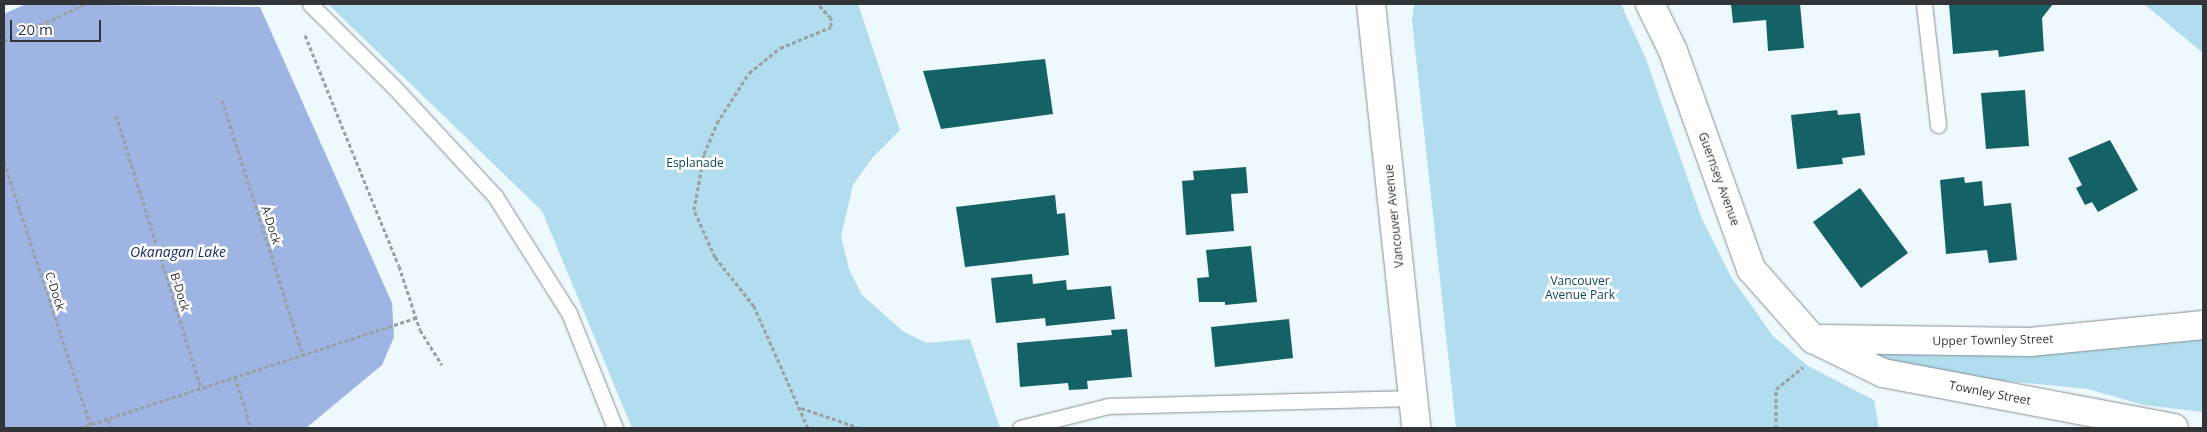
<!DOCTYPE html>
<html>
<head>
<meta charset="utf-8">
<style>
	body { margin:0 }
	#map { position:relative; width:2207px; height:432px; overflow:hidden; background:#eef9fe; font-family:"Open Sans",sans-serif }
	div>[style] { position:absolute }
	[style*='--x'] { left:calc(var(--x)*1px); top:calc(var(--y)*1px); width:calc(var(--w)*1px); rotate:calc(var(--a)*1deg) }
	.green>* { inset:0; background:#b1ddee }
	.water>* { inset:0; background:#9eb5e3 }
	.building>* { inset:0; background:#156266 }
	.path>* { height:3px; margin-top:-1.5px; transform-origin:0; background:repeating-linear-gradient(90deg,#99a0a4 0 4px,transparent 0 6.5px) }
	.roads { filter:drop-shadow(0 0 1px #859094) drop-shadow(0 0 1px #859094) }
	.service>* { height:15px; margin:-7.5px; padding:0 7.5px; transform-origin:7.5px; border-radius:7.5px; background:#fff }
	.minor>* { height:28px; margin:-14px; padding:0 14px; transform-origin:14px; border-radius:14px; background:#fff }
	.tertiary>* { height:28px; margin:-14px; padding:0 14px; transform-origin:14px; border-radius:14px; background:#fff }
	span { translate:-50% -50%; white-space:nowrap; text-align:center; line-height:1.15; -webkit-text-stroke:5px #fff; paint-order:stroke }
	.park-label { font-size:12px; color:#0f4655 }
	.street-label { font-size:12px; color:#313537 }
	.water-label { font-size:14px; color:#11285d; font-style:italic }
	.frame { position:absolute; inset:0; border:5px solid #313537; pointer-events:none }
	.scale { position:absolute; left:10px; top:20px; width:91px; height:22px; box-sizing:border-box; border:2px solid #313537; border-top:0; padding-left:6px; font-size:15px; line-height:18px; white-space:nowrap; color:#313537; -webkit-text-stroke:4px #fff; paint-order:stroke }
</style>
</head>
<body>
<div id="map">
	<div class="green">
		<i style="clip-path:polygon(328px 4px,858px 4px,900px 130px,872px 158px,853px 185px,841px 236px,849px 269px,862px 295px,904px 332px,927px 343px,970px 339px,1000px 428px,632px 428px,542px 211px)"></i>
		<i style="clip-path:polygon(1414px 4px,1621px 4px,1646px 59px,1701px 217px,1731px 277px,1773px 336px,1808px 366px,1874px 400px,1879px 428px,1456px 428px,1412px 20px)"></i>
		<i style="clip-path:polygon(2144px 4px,2203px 4px,2203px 53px)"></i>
		<i style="clip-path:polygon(2203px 335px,2203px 412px,2144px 405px,2088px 389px,1905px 371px,1875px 362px,1873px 350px)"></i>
	</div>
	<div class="water">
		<i style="clip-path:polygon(26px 4px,260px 7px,392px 303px,394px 337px,382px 365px,306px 428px,4px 428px,4px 14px)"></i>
	</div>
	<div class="building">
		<i style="clip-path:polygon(1731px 4px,1800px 4px,1804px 48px,1768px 51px,1766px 20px,1733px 23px)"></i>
		<i style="clip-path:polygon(1949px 4px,2053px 4px,2042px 18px,2044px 51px,1999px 57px,1998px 50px,1953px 54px)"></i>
		<i style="clip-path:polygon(1045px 59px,1053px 114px,941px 129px,923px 71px)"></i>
		<i style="clip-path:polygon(2025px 90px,2029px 146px,1986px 149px,1981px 93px)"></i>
		<i style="clip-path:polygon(1837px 110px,1838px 115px,1860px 113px,1865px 155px,1842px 158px,1843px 164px,1797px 169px,1791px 115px)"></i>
		<i style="clip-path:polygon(2110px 140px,2138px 190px,2098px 212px,2092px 202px,2085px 205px,2076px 188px,2082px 185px,2068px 158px)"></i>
		<i style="clip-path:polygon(1246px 167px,1248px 193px,1231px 194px,1234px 231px,1186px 235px,1182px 181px,1194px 180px,1193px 171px)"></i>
		<i style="clip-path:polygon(1964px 177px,1965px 183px,1982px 181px,1984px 206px,2011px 203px,2017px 260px,1989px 263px,1987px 250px,1946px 254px,1940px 180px)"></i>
		<i style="clip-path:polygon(1860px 188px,1908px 253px,1861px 288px,1813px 222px)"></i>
		<i style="clip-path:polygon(1055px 195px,1057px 214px,1065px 213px,1069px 255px,965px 267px,956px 207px)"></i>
		<i style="clip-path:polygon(1251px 246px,1257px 302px,1225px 305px,1225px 302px,1199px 302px,1197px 278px,1209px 277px,1206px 250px)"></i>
		<i style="clip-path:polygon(1032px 274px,1033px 284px,1066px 280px,1067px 290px,1111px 286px,1115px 319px,1046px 326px,1045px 318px,996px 323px,991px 278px)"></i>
		<i style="clip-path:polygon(1289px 319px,1293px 358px,1215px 367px,1211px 327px)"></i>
		<i style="clip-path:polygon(1127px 329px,1132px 377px,1087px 381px,1088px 389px,1069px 390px,1068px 383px,1020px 387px,1017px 343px,1112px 335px,1111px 330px)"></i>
	</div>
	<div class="path">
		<i style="--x:305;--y:35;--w:249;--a:67.9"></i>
		<i style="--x:399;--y:266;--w:67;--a:71.8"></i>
		<i style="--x:420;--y:330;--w:41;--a:57.8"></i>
		<i style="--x:4;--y:41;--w:90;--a:-24.3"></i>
		<i style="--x:222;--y:100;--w:268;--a:72.4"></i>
		<i style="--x:116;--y:115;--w:286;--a:72.7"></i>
		<i style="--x:4;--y:162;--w:276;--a:71.8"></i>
		<i style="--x:235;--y:377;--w:53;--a:72.6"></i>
		<i style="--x:801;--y:408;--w:62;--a:18.7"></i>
		<i style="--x:108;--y:419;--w:9;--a:72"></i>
		<i style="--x:79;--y:428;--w:354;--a:-18.1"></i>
		<i style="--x:808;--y:428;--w:133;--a:-113.9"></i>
		<i style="--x:754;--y:306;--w:63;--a:-128.5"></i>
		<i style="--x:715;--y:257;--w:51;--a:-114.1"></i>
		<i style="--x:694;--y:210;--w:57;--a:-79.9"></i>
		<i style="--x:704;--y:154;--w:34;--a:-67"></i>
		<i style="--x:717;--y:123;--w:59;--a:-57.4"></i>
		<i style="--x:749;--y:73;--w:40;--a:-39"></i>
		<i style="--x:780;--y:48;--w:55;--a:-22.4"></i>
		<i style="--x:831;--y:27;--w:9;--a:-90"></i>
		<i style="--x:831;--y:18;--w:19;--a:-133"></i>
		<i style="--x:1776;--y:428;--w:39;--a:-90"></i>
		<i style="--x:1776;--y:389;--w:35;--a:-39"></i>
	</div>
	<div class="roads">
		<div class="service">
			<i style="--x:310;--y:4;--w:118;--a:44.7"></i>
			<i style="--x:394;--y:87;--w:149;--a:47.2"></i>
			<i style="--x:495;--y:196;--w:138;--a:57.7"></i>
			<i style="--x:569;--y:313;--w:124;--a:68.2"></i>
			<i style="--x:1924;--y:4;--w:122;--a:83.4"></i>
			<i style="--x:1020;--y:428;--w:91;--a:-14"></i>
			<i style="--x:1108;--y:406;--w:305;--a:-1.5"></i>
		</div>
		<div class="minor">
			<i style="--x:1650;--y:4;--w:52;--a:63.9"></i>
			<i style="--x:1673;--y:51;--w:232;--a:70.3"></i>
			<i style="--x:1751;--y:269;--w:94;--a:48.5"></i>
			<i style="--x:1813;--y:339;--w:78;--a:25.9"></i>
			<i style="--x:1883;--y:373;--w:296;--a:10.7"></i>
			<i style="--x:1822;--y:339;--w:208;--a:0.8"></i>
			<i style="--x:2030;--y:342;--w:174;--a:-5.6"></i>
		</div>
		<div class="tertiary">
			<i style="--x:1371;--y:4;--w:426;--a:83.9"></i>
		</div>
	</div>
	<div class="park-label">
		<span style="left:695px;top:163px">Esplanade</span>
		<span style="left:1580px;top:288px">Vancouver<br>Avenue Park</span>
	</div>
	<div class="street-label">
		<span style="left:1719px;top:179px;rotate:70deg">Guernsey Avenue</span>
		<span style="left:1394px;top:216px;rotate:-96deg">Vancouver Avenue</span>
		<span style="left:271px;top:225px;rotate:72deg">A-Dock</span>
		<span style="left:55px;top:291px;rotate:72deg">C-Dock</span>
		<span style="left:180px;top:292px;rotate:73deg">B-Dock</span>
		<span style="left:1993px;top:340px;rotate:-1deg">Upper Townley Street</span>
		<span style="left:1990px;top:393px;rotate:11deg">Townley Street</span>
	</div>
	<div class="water-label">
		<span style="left:178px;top:252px">Okanagan Lake</span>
	</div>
	<div class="frame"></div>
	<div class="scale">20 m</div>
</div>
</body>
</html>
